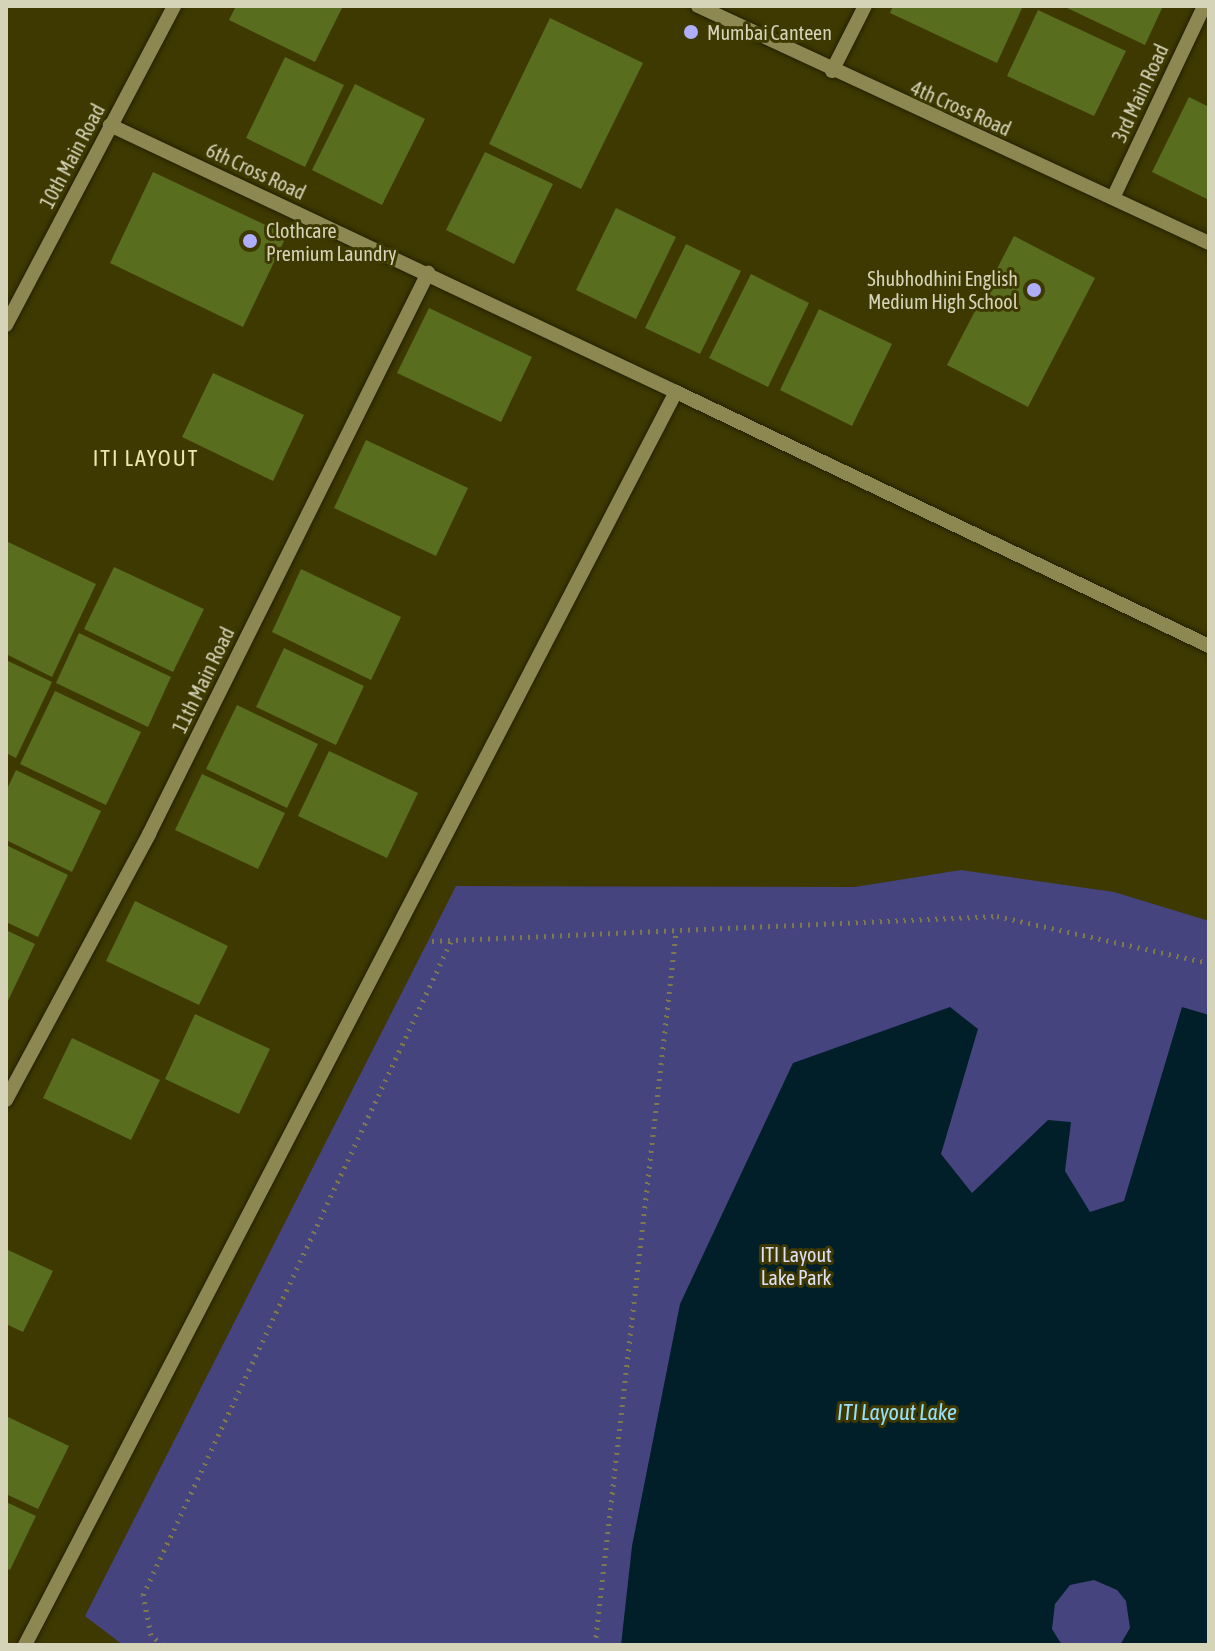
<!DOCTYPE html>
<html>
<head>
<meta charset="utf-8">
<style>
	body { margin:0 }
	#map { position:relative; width:1215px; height:1651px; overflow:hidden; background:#3e3900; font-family:"Asap Condensed",sans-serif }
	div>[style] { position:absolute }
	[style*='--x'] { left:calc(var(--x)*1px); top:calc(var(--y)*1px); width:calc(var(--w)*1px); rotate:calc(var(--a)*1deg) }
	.green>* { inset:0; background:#46447f }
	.water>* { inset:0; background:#001f29 }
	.building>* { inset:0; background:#586d1d }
	.path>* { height:5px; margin-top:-2.5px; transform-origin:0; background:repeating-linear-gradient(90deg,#7d794d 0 2px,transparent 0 8px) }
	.roads { filter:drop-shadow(0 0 2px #222004) drop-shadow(0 0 2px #222004) }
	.minor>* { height:14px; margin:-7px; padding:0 7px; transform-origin:7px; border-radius:7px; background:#8d8752 }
	.dots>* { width:22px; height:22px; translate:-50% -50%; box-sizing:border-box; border:4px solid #3e3900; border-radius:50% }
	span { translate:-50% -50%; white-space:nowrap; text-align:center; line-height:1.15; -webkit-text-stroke:6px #3e3900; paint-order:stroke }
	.poi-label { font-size:20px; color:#d5d3b8 }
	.left { translate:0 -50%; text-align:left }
	.right { translate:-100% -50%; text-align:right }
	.street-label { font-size:20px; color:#d5d3b8 }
	.park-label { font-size:20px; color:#dfe0f5 }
	.neighbourhood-label { font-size:22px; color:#ece7ae; letter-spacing:2px }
	.water-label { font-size:22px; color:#97e1fd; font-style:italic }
	.frame { position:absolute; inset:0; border:8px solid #d5d3b8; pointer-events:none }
</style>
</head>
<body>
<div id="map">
	<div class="green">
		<i style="clip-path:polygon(961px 870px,1114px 892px,1209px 921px,1209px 1645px,123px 1645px,85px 1616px,456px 886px,855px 887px)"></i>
	</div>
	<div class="water">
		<i style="clip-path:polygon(950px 1007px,978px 1029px,941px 1154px,972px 1193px,1048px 1120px,1071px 1122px,1065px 1171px,1090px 1212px,1124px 1201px,1182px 1007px,1209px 1015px,1209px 1645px,1120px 1645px,1130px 1628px,1126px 1601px,1117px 1590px,1094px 1580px,1070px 1585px,1055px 1604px,1052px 1629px,1062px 1645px,621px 1645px,632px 1546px,680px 1304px,793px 1063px)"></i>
	</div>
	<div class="building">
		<i style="clip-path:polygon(236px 6px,343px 6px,315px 62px,229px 20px)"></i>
		<i style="clip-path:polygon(893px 6px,1023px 6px,997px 63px,890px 13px)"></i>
		<i style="clip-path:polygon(1063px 6px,1163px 6px,1145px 45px)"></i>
		<i style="clip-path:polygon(1038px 10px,1126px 51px,1094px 116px,1007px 76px)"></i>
		<i style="clip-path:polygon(550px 18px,643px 63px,581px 189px,489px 144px)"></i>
		<i style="clip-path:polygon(285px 57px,344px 85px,305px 167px,246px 138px)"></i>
		<i style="clip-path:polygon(355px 84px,425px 119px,382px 205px,312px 170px)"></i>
		<i style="clip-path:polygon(1189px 97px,1209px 107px,1209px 200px,1152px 172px)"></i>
		<i style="clip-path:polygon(485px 152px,553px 184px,514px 264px,446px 230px)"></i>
		<i style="clip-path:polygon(153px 172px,287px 235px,243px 327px,110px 263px)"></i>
		<i style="clip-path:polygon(616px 208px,676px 237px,636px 319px,576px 290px)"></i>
		<i style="clip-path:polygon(1014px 236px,1095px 278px,1028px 407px,947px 365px)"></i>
		<i style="clip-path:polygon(686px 244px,741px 271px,700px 354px,645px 328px)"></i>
		<i style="clip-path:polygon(751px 274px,809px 303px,768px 387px,709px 358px)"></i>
		<i style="clip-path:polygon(429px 308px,532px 357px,501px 422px,397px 373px)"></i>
		<i style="clip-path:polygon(819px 309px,892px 344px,852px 426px,780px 390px)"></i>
		<i style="clip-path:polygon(213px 373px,304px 415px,273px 481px,182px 437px)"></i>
		<i style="clip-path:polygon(366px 440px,468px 488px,436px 556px,334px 508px)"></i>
		<i style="clip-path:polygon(6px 541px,96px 584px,52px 677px,6px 654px)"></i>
		<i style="clip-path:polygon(114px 567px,204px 609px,173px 672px,84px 629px)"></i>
		<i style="clip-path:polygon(301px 569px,401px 617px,371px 680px,272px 632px)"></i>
		<i style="clip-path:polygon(79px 633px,171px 677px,148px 727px,56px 683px)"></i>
		<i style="clip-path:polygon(284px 648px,364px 686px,336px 745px,256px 707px)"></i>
		<i style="clip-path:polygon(6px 660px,52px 682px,16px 758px,6px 753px)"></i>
		<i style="clip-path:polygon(55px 691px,141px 732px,106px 805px,20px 764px)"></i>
		<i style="clip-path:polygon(237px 705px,318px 744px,287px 808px,206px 769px)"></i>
		<i style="clip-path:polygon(329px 751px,418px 793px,387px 858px,298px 816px)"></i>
		<i style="clip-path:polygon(16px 770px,101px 811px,72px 872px,6px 840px,6px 791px)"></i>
		<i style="clip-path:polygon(202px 774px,285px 813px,258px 869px,175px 830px)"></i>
		<i style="clip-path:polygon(6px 845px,68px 875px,38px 937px,6px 922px)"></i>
		<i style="clip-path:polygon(135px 901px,228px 946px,199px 1005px,106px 961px)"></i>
		<i style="clip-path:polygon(6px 930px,35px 944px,6px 1005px)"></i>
		<i style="clip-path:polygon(195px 1014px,270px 1049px,239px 1114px,165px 1079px)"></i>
		<i style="clip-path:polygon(72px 1038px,160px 1080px,131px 1140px,43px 1098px)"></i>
		<i style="clip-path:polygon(6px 1249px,53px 1271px,23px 1332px,6px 1324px)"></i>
		<i style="clip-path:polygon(6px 1416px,69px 1446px,38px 1509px,6px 1494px)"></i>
		<i style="clip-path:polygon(6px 1502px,36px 1516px,10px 1570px,6px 1568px)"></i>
	</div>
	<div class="path">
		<i style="--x:432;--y:941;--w:566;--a:-2.53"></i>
		<i style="--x:997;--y:916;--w:217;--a:12.5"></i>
		<i style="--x:163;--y:1645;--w:16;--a:-140"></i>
		<i style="--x:151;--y:1635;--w:41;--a:-101.3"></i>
		<i style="--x:143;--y:1595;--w:725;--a:-64.78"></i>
		<i style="--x:595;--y:1645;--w:717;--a:-83.51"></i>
	</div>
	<div class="roads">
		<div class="minor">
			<i style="--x:698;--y:6;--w:563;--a:24.88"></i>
			<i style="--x:832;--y:71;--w:73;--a:-63.1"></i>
			<i style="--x:1113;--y:198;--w:212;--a:-64.6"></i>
			<i style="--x:6;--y:325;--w:361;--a:-62.2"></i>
			<i style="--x:676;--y:392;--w:590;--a:25.48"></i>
			<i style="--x:6;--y:1100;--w:302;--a:-61.7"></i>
			<i style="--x:149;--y:834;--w:627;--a:-63.56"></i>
			<i style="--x:25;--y:1645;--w:1412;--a:-62.55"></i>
			<i style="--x:676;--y:392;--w:626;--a:-154.75"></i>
		</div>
	</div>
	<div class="dots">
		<i style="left:691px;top:32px;background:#aeaefb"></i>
		<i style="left:250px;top:241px;background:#aeaefb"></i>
		<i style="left:1034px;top:290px;background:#aeaefb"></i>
	</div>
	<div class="poi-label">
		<span class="left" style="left:707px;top:32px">Mumbai Canteen</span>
		<span class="left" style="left:266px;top:242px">Clothcare<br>Premium Laundry</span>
		<span class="right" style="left:1018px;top:290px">Shubhodhini English<br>Medium High School</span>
	</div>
	<div class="street-label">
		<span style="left:1140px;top:93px;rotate:-65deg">3rd Main Road</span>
		<span style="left:961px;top:108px;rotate:24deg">4th Cross Road</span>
		<span style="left:72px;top:156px;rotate:-62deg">10th Main Road</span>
		<span style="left:256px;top:171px;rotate:25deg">6th Cross Road</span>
		<span style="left:203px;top:680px;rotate:-64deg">11th Main Road</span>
	</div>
	<div class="park-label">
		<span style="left:796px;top:1266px">ITI Layout<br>Lake Park</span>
	</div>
	<div class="neighbourhood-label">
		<span style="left:146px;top:459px">ITI LAYOUT</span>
	</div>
	<div class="water-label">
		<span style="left:897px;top:1413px">ITI Layout Lake</span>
	</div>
	<div class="frame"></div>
</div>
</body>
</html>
